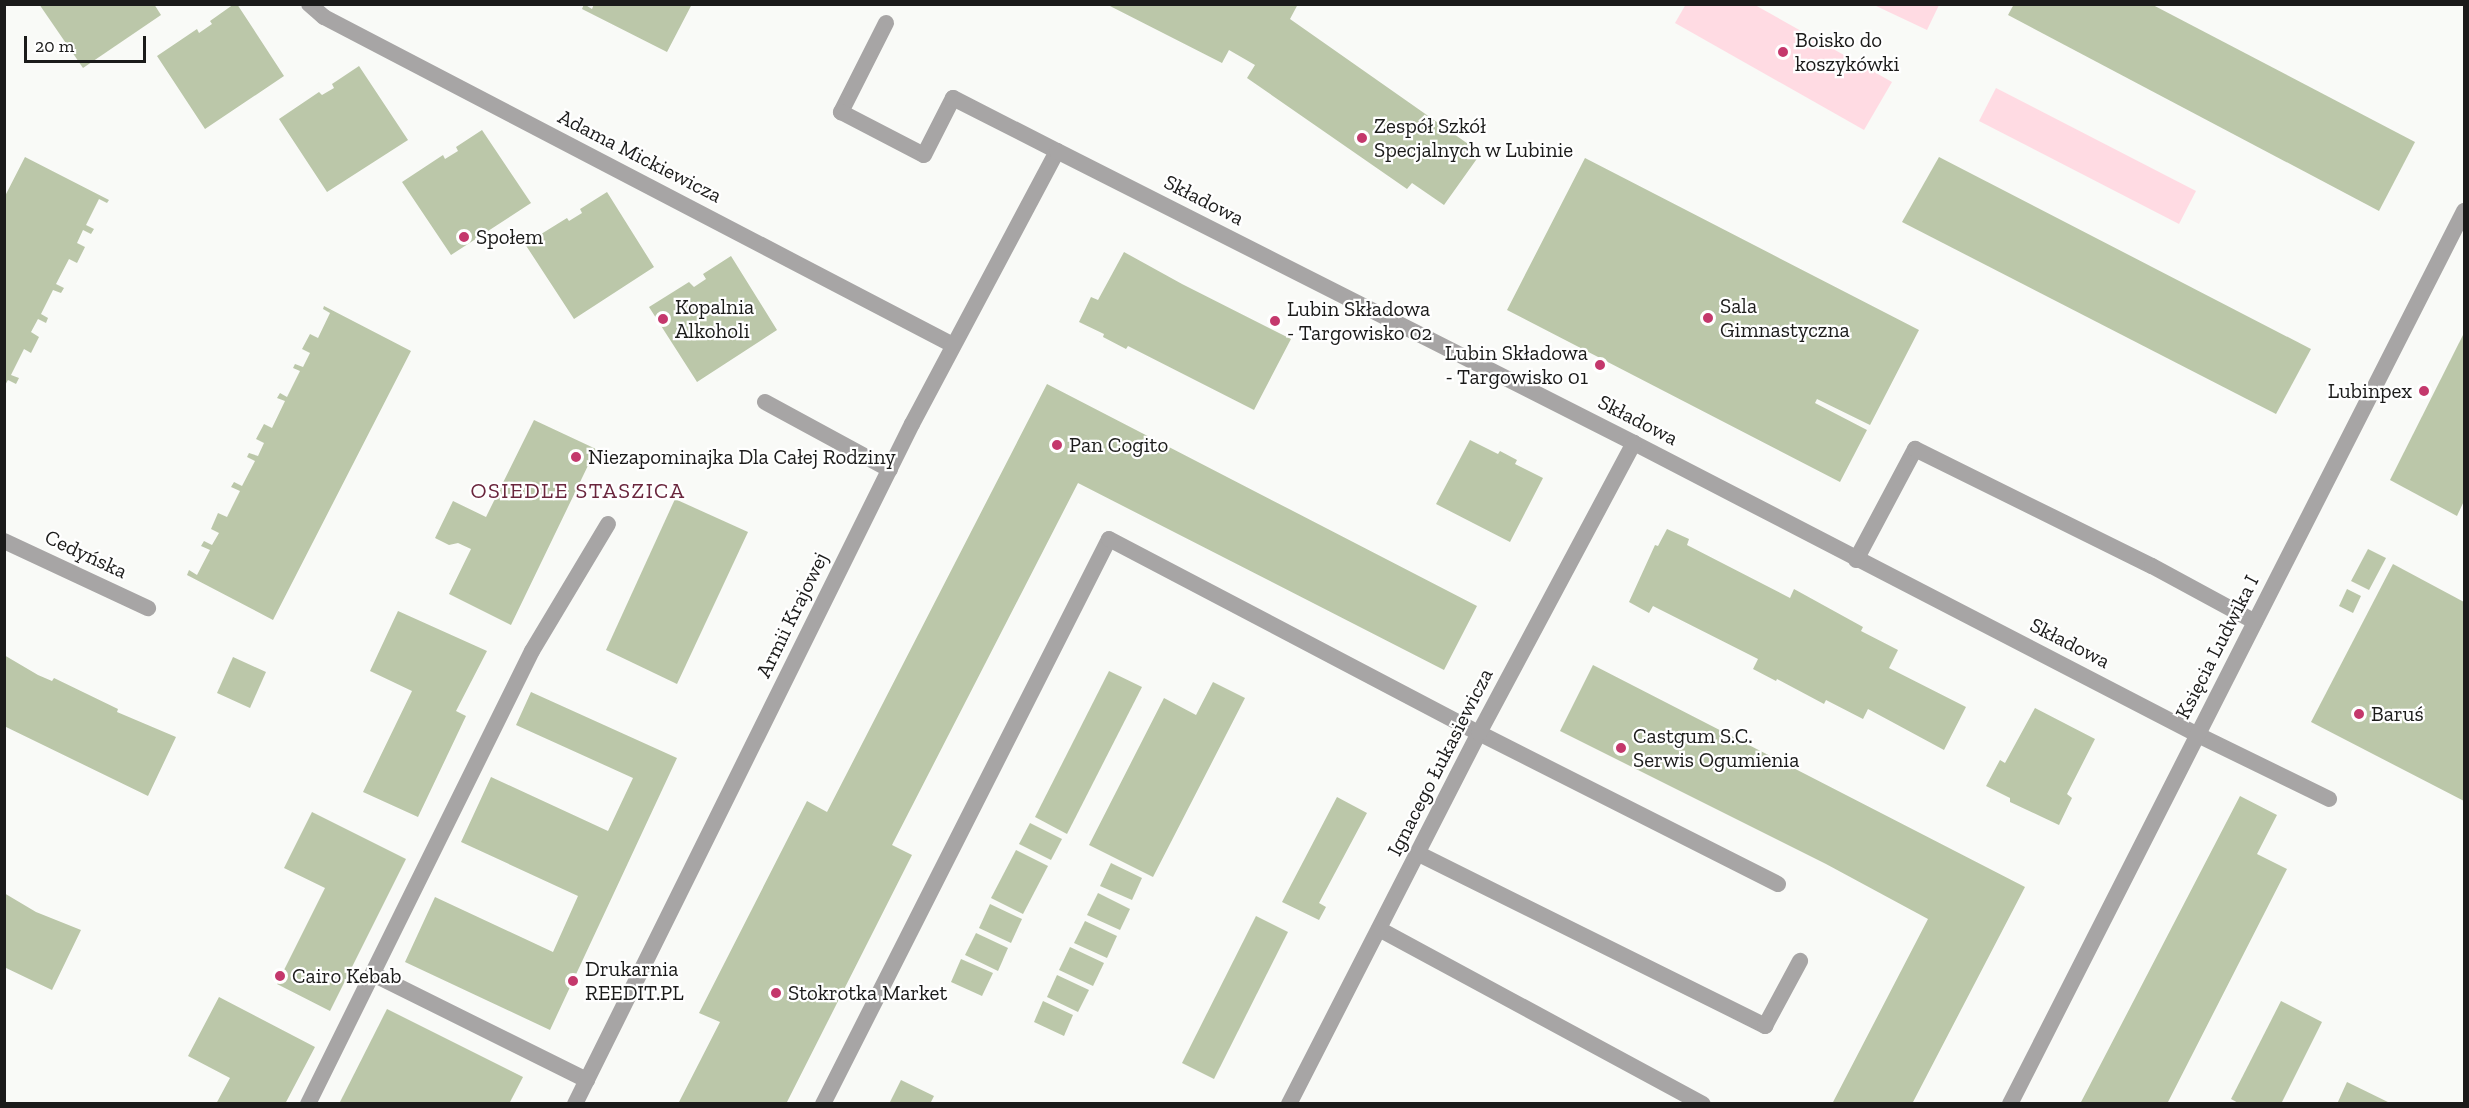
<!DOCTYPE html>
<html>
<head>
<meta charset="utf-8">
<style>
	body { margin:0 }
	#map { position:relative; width:2469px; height:1108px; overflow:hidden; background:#f9faf7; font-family:"Zilla Slab",serif }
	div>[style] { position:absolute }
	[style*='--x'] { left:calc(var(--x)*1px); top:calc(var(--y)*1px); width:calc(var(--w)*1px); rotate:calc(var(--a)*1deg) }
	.green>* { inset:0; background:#ffdbe3 }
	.building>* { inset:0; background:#bbc7a9 }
	.service>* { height:16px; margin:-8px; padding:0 8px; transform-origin:8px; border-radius:8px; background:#a7a5a5 }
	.minor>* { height:16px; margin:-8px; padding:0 8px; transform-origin:8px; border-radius:8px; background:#a7a5a5 }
	.dots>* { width:16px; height:16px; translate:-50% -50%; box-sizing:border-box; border:3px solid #fff; border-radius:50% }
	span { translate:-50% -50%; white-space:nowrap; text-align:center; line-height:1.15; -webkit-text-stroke:4.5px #fff; paint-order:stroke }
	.poi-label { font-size:21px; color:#1b1b1a }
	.left { translate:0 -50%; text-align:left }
	.right { translate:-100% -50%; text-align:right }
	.street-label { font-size:21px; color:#1b1b1a }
	.neighbourhood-label { font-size:22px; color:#6a263d; letter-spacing:1.5px }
	.frame { position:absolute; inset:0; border:6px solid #1b1b1a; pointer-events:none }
	.scale { position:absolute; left:24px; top:36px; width:122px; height:27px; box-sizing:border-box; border:3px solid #1b1b1a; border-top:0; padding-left:8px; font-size:18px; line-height:21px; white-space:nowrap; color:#1b1b1a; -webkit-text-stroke:4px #fff; paint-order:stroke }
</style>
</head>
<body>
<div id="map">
	<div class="green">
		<i style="clip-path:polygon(1686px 4px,1755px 5px,1892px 82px,1864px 130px,1675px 23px)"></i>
		<i style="clip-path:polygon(1874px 5px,1939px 5px,1927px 30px)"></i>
		<i style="clip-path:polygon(1996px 88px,2196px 191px,2179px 224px,1979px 121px)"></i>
	</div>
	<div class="building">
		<i style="clip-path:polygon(39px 4px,154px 4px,161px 15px,83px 68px)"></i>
		<i style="clip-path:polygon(234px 4px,237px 4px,284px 76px,205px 129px,157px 56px,197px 29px,199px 33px,212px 24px,210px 21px)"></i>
		<i style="clip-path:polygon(584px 4px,592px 9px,594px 4px,692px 4px,667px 52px,582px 9px)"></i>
		<i style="clip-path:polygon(1106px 4px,1298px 4px,1290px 19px,1481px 153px,1444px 205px,1412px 183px,1407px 189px,1247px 78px,1255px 65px,1229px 50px,1222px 63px)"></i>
		<i style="clip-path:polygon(2014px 4px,2151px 4px,2415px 142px,2379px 211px,2008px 15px)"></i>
		<i style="clip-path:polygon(359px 66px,408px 140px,327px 192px,279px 119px,319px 92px,322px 95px,334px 88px,332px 84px)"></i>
		<i style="clip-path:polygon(482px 130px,531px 203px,451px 255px,402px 182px,443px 155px,445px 159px,458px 151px,456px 147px)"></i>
		<i style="clip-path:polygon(25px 157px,109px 200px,107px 203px,99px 199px,86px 225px,94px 229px,91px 234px,83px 230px,77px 243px,85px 247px,77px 263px,69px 259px,56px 284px,64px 288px,61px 293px,53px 290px,41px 314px,48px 318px,46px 323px,38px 319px,31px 332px,39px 337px,31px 353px,24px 349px,11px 375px,19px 378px,16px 384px,8px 380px,4px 387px,4px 198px)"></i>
		<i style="clip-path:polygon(1939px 157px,2311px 349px,2276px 414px,1902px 222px)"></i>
		<i style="clip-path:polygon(1585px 158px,1919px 330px,1870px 425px,1817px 399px,1815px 403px,1867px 430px,1840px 482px,1507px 310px)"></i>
		<i style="clip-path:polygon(607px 192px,654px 267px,574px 319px,525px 244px,567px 218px,569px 221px,582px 213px,580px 209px)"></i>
		<i style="clip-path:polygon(1124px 252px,1182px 284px,1291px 339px,1254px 410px,1128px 346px,1126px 349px,1103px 337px,1104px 334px,1079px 322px,1091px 297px,1098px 300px)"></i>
		<i style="clip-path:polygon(731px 256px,777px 330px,697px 382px,649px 307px,689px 282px,694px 287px,706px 279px,703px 274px)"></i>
		<i style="clip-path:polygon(324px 306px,411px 351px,273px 620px,187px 575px,189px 570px,197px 575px,210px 550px,201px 546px,204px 541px,212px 545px,219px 533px,211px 529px,218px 513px,227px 517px,240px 491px,231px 487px,234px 482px,242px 486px,255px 461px,247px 457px,249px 453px,258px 456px,264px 443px,256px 439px,264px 424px,272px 428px,285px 401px,277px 398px,280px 393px,287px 397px,300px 371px,293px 368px,295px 364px,303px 367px,310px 353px,302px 349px,310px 334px,318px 338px,330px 313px,323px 309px)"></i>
		<i style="clip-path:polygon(2464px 333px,2464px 501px,2457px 516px,2390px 480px)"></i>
		<i style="clip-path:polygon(1047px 384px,1477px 606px,1444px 670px,1078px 483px,892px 845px,912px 855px,786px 1104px,678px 1104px,720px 1022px,699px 1013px,807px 801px,827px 812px)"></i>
		<i style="clip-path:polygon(534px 420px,596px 449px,511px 625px,449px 594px,471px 549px,458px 543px,449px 545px,435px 538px,453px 501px,486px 517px)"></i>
		<i style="clip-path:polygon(1470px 440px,1498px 454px,1500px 451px,1517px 460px,1515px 464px,1543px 478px,1510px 542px,1436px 504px)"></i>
		<i style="clip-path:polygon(675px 499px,748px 532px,677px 684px,606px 650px)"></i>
		<i style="clip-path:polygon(1667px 529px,1689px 539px,1687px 545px,1790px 598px,1794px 589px,1863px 627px,1861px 631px,1898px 650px,1889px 668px,1966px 707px,1944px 750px,1868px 709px,1863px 719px,1826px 700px,1824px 704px,1777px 679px,1776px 681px,1753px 669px,1758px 659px,1653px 606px,1649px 613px,1629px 602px,1655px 545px,1658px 546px)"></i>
		<i style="clip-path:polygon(2368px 549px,2386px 558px,2369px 590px,2351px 581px)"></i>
		<i style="clip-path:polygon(2393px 564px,2464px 602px,2464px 801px,2311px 722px)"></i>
		<i style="clip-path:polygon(2347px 589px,2361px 596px,2353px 613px,2339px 606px)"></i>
		<i style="clip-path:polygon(398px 611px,487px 651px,456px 711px,466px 716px,418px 817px,363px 792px,412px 691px,370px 671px)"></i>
		<i style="clip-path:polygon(4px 655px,38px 675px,52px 681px,54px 678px,118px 709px,117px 712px,176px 737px,148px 796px,4px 726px)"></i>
		<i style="clip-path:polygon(233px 657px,266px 672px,250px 708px,217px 693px)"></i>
		<i style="clip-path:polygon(1593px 665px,2025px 887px,1912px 1104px,1832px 1104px,1928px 919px,1826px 864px,1560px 731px)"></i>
		<i style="clip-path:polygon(1109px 671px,1142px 687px,1067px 834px,1035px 817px)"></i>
		<i style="clip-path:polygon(1213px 682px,1245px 698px,1153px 877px,1089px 845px,1164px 698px,1196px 715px)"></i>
		<i style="clip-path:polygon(531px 692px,677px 758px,550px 1030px,405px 962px,435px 897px,553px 952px,578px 896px,461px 842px,491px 777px,608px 831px,633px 778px,516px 725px)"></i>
		<i style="clip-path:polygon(2035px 708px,2095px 739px,2067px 794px,2072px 798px,2059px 825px,2010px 802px,2010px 798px,1986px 786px,2000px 760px,2005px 763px)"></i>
		<i style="clip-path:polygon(2240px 796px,2277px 815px,2257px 854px,2287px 869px,2167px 1104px,2080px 1104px)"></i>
		<i style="clip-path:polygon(1337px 797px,1367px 813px,1319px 903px,1326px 907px,1319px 920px,1282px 902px)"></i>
		<i style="clip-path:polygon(312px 812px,406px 859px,330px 1011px,277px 984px,325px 888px,284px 868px)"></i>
		<i style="clip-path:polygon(1030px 823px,1062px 839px,1051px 860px,1019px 844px)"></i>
		<i style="clip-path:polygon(1016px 850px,1048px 866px,1023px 914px,991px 898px)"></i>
		<i style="clip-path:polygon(1111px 863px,1142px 878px,1132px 900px,1100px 886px)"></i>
		<i style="clip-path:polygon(4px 893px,36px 912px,81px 930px,52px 990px,4px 967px)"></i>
		<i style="clip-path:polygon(1098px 893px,1130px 909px,1120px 930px,1087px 915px)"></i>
		<i style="clip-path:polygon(990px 904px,1022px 919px,1011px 943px,979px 928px)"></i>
		<i style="clip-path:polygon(1256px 916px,1288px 932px,1214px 1079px,1182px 1063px)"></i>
		<i style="clip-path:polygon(1085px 921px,1117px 936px,1107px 958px,1074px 943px)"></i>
		<i style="clip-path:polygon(976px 933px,1008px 948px,998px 971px,965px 955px)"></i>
		<i style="clip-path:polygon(1070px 947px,1104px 963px,1093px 986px,1059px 970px)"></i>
		<i style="clip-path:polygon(961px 959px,993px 973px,982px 996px,951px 982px)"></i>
		<i style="clip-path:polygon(1057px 975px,1089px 990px,1078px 1012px,1047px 997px)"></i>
		<i style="clip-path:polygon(219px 997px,315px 1047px,285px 1104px,216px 1104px,230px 1078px,188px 1056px)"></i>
		<i style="clip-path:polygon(1043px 1001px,1073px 1015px,1064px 1036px,1034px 1022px)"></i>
		<i style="clip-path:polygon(2281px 1001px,2322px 1022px,2281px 1104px,2240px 1104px,2231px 1099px)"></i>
		<i style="clip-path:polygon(387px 1009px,523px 1077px,509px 1104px,339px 1104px)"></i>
		<i style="clip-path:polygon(901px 1080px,934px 1096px,930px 1104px,889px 1104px)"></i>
		<i style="clip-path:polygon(2347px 1082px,2392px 1104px,2337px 1104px)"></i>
	</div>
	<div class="service">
		<i style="--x:886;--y:23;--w:100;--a:116.8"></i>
		<i style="--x:841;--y:112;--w:93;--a:27.4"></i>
		<i style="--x:924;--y:155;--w:64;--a:-63"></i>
		<i style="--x:953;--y:98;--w:117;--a:27"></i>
		<i style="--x:765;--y:402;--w:142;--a:28.5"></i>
		<i style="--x:1856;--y:560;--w:126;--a:-62"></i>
		<i style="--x:1915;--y:449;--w:264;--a:26.3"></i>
		<i style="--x:2152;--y:566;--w:117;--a:28.5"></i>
		<i style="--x:2196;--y:734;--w:148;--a:26"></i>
		<i style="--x:1417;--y:853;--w:389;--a:26.4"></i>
		<i style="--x:1765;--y:1026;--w:74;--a:-61.7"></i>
		<i style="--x:1379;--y:929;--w:368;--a:28.4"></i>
		<i style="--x:373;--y:974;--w:239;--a:26.4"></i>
		<i style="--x:308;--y:1104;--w:505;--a:-63.69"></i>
		<i style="--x:532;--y:651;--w:148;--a:-59.1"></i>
		<i style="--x:823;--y:1104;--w:633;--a:-63.15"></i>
		<i style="--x:1109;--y:539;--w:418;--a:27.7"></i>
		<i style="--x:1479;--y:733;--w:335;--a:26.8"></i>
	</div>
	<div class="minor">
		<i style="--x:309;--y:4;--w:20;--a:41"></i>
		<i style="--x:324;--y:17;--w:709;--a:27.54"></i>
		<i style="--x:4;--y:541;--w:159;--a:25"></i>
		<i style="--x:575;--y:1104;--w:759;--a:-63.64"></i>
		<i style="--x:912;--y:424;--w:309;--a:-62"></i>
		<i style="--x:1057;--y:151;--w:647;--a:26.84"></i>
		<i style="--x:1634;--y:443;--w:633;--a:27.37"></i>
		<i style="--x:1289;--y:1104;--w:417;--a:-62.9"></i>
		<i style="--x:1479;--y:733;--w:329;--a:-61.9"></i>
		<i style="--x:2010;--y:1104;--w:1002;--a:-63.05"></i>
	</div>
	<div class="dots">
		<i style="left:1783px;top:52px;background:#c4386c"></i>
		<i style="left:1362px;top:138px;background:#c4386c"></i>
		<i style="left:464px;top:237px;background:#c4386c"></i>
		<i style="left:1708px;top:318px;background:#c4386c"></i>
		<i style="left:663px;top:319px;background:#c4386c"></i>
		<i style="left:1275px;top:321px;background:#c4386c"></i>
		<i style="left:1600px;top:365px;background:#c4386c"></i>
		<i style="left:2424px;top:391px;background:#c4386c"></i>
		<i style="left:1057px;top:445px;background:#c4386c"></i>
		<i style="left:576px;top:457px;background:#c4386c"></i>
		<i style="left:2359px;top:714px;background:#c4386c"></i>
		<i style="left:1621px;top:748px;background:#c4386c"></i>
		<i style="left:280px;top:976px;background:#c4386c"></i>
		<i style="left:573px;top:981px;background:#c4386c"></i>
		<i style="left:776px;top:993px;background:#c4386c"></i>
	</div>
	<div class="poi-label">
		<span class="left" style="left:1795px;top:52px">Boisko do<br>koszykówki</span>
		<span class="left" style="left:1374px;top:138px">Zespół Szkół<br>Specjalnych w Lubinie</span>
		<span class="left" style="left:476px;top:237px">Społem</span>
		<span class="left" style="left:1720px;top:318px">Sala<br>Gimnastyczna</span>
		<span class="left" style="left:675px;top:319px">Kopalnia<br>Alkoholi</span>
		<span class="left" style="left:1287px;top:321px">Lubin Składowa<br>- Targowisko 02</span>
		<span class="right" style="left:1588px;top:365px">Lubin Składowa<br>- Targowisko 01</span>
		<span class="right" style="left:2412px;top:391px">Lubinpex</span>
		<span class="left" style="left:1069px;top:445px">Pan Cogito</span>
		<span class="left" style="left:588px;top:457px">Niezapominajka Dla Całej Rodziny</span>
		<span class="left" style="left:2371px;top:714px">Baruś</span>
		<span class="left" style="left:1633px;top:748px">Castgum S.C.<br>Serwis Ogumienia</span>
		<span class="left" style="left:585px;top:981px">Drukarnia<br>REEDIT.PL</span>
		<span class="left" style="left:292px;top:976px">Cairo Kebab</span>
		<span class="left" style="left:788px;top:993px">Stokrotka Market</span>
	</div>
	<div class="street-label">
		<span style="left:640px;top:156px;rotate:27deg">Adama Mickiewicza</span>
		<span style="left:1204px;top:200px;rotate:27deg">Składowa</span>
		<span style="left:1638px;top:420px;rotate:27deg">Składowa</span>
		<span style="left:86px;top:554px;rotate:25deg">Cedyńska</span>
		<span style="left:792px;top:615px;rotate:-64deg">Armii Krajowej</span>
		<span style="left:2070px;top:643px;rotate:27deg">Składowa</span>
		<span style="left:2217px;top:647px;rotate:-63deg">Księcia Ludwika I</span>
		<span style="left:1440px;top:762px;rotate:-63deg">Ignacego Łukasiewicza</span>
	</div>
	<div class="neighbourhood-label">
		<span style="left:578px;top:491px">OSIEDLE STASZICA</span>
	</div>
	<div class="frame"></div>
	<div class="scale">20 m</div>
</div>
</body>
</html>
